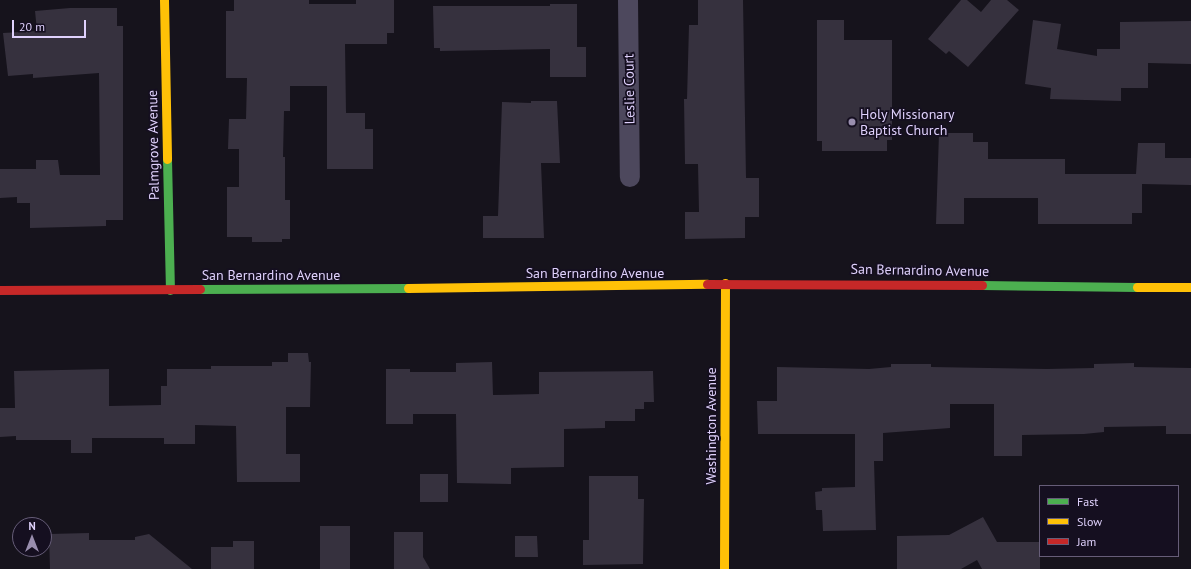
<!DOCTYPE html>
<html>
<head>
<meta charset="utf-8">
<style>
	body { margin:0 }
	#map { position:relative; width:1191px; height:569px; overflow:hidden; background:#16131c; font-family:"PT Sans",sans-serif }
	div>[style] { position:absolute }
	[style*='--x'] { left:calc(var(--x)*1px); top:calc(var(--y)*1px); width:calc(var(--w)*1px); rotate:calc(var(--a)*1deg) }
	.building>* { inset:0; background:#36313e }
	.street>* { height:20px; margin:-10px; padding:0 10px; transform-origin:10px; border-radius:10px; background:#4d485d }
	.fast>* { height:9px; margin:-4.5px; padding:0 4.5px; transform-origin:4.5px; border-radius:4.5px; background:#4caf50 }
	.slow>* { height:9px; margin:-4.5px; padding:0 4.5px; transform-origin:4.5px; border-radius:4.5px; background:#ffc107 }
	.jam>* { height:9px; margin:-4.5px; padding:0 4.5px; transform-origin:4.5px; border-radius:4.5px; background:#c62828 }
	.dots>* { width:11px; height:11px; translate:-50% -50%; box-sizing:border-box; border:2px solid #150f20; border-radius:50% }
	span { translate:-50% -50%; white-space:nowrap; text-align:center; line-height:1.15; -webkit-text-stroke:3.5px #150f20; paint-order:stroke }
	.street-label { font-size:14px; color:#dfd1fc }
	.poi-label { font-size:14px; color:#dfd1fc }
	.left { translate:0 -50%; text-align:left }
	.legend { position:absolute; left:1039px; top:485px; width:140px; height:72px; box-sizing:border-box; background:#150f20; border:1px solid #665d78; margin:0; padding:5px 7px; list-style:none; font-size:12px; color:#dfd1fc }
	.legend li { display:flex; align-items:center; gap:8px; height:20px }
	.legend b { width:20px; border:1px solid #665d78 }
	.north { position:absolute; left:12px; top:517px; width:40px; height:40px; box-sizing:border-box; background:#150f20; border:1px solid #665d78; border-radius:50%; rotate:0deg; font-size:11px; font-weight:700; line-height:16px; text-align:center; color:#dfd1fc }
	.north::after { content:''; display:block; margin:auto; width:14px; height:18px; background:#998eae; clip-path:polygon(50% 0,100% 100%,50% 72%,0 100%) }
	.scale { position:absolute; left:12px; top:20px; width:74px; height:18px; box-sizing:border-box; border:2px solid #dfd1fc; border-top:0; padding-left:5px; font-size:12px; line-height:14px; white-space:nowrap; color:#dfd1fc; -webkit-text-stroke:3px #150f20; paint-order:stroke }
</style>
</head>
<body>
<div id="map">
	<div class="building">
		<i style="clip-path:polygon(234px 0,309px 0,309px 4px,356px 4px,356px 0,394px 0,394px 33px,387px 33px,387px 44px,345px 44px,346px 113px,365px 113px,365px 129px,373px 129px,373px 169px,327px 169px,327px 86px,290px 86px,290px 111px,284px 111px,283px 157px,285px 157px,285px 200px,290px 200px,290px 239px,282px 239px,282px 242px,252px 242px,252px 237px,227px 237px,227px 187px,239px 187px,239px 149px,228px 149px,229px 119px,246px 119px,247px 78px,226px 78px,226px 11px,234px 11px)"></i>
		<i style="clip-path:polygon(698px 0,743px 0,746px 178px,759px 178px,759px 217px,745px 217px,745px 238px,685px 239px,685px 212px,699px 212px,698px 164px,685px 164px,684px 99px,687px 99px,689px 25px,698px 25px)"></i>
		<i style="clip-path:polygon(961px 0,967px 0,981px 12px,991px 0,1007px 0,1019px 10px,968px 67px,949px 51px,946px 54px,928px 39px)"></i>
		<i style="clip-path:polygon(550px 4px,577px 4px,577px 47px,586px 47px,586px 77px,550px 77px,550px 49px,440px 51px,440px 48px,434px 48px,433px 6px,550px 6px)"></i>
		<i style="clip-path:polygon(70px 8px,117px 8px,117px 26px,123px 26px,123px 220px,106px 220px,106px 226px,30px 228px,30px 203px,17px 203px,17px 197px,0 198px,0 169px,36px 169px,36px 160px,58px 160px,60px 175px,100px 175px,99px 73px,33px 78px,33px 74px,8px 76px,3px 33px,37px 31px,35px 11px)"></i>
		<i style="clip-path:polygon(817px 20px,844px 20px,844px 40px,892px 40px,892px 140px,887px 140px,887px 151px,822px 151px,822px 141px,817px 141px)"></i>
		<i style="clip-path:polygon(1033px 20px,1061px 24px,1057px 49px,1097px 56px,1097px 49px,1120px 49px,1120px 22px,1191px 21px,1191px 64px,1148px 63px,1148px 88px,1121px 88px,1121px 101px,1050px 99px,1051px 88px,1025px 84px)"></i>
		<i style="clip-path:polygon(531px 101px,557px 101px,560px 163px,541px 163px,544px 238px,483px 238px,483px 216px,498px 216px,502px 102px,531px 103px)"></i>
		<i style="clip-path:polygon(939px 133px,973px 133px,973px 142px,988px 142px,988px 159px,1065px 159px,1065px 174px,1136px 174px,1138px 143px,1165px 143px,1165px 158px,1191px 158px,1191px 185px,1142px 184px,1142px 213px,1132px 213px,1132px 224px,1038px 224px,1038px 198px,964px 198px,964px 224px,936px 224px)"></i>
		<i style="clip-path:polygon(288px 353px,308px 353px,309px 362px,311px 362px,310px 407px,286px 407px,286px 454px,300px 454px,300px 482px,237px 482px,236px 426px,195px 425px,195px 444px,164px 444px,164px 438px,92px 438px,92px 453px,71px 453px,71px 440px,16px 440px,16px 436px,0 437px,0 408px,15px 408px,14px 371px,109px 369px,109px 406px,161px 405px,161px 386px,167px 386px,167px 369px,211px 369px,211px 366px,272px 366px,272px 362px,288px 362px)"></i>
		<i style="clip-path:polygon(492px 362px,493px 395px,539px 394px,539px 372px,653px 371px,654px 402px,644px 402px,644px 409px,635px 409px,635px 421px,605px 421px,605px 428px,564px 429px,564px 467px,511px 468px,511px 484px,457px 483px,456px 414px,413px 414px,413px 424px,386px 424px,386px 369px,410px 369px,410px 372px,456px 372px,456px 363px)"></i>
		<i style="clip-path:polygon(1134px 363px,1134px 367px,1191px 368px,1191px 434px,1166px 434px,1166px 426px,1104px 427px,1104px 432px,1084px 434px,1022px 435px,1022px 456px,994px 456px,994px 404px,950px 404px,950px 428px,883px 433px,883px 461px,874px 461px,876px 530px,823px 531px,822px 510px,816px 510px,815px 492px,822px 491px,822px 488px,855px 487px,855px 434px,758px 434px,757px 401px,777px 401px,777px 367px,869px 369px,891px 367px,891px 364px,931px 364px,931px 367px,1047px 369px,1094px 368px,1094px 364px)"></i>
		<i style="clip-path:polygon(420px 474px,448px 474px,448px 502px,420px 502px)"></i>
		<i style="clip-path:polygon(589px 476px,638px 476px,638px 499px,644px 499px,643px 564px,583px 565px,583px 540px,589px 540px)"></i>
		<i style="clip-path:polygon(983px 517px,997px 542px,1040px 542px,1040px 569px,982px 569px,977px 560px,961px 569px,897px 569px,897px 536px,949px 535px)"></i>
		<i style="clip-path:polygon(320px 526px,350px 526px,350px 569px,320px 569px)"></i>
		<i style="clip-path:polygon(394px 532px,423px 532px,423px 557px,430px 569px,394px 569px)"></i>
		<i style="clip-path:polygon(89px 533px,89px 540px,135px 540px,135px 537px,149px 534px,192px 569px,50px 569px,49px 534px)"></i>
		<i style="clip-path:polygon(515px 536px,537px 536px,538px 557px,515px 557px)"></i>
		<i style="clip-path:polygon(233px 541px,254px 541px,254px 569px,211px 569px,211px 547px,233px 547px)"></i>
	</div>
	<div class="street">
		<i style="--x:628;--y:0;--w:177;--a:89.4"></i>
	</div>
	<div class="fast">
		<i style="--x:167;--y:159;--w:131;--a:88.7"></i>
		<i style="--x:982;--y:285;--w:155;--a:0.7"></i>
		<i style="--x:200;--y:289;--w:208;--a:-0.3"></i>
	</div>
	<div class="slow">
		<i style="--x:164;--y:0;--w:159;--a:88.9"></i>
		<i style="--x:1137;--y:287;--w:54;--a:0"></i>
		<i style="--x:408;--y:288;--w:299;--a:-0.8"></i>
		<i style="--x:724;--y:569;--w:286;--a:-89.8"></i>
	</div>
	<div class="jam">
		<i style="--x:707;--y:284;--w:275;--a:0.2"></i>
		<i style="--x:0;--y:290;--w:200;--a:-0.3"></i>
	</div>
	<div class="dots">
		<i style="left:852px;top:122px;background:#998eae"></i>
	</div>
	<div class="street-label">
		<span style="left:629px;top:89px;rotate:-91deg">Leslie Court</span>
		<span style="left:153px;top:145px;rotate:-91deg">Palmgrove Avenue</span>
		<span style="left:920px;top:270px;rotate:1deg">San Bernardino Avenue</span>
		<span style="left:595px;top:273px">San Bernardino Avenue</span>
		<span style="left:271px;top:275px">San Bernardino Avenue</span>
		<span style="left:711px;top:426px;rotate:-90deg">Washington Avenue</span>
	</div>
	<div class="poi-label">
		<span class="left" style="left:860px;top:122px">Holy Missionary<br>Baptist Church</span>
	</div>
	<ul class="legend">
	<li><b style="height:5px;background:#4caf50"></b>Fast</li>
	<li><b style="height:5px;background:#ffc107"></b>Slow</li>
	<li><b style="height:5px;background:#c62828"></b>Jam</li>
	</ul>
	<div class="north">N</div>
	<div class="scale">20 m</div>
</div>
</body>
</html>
